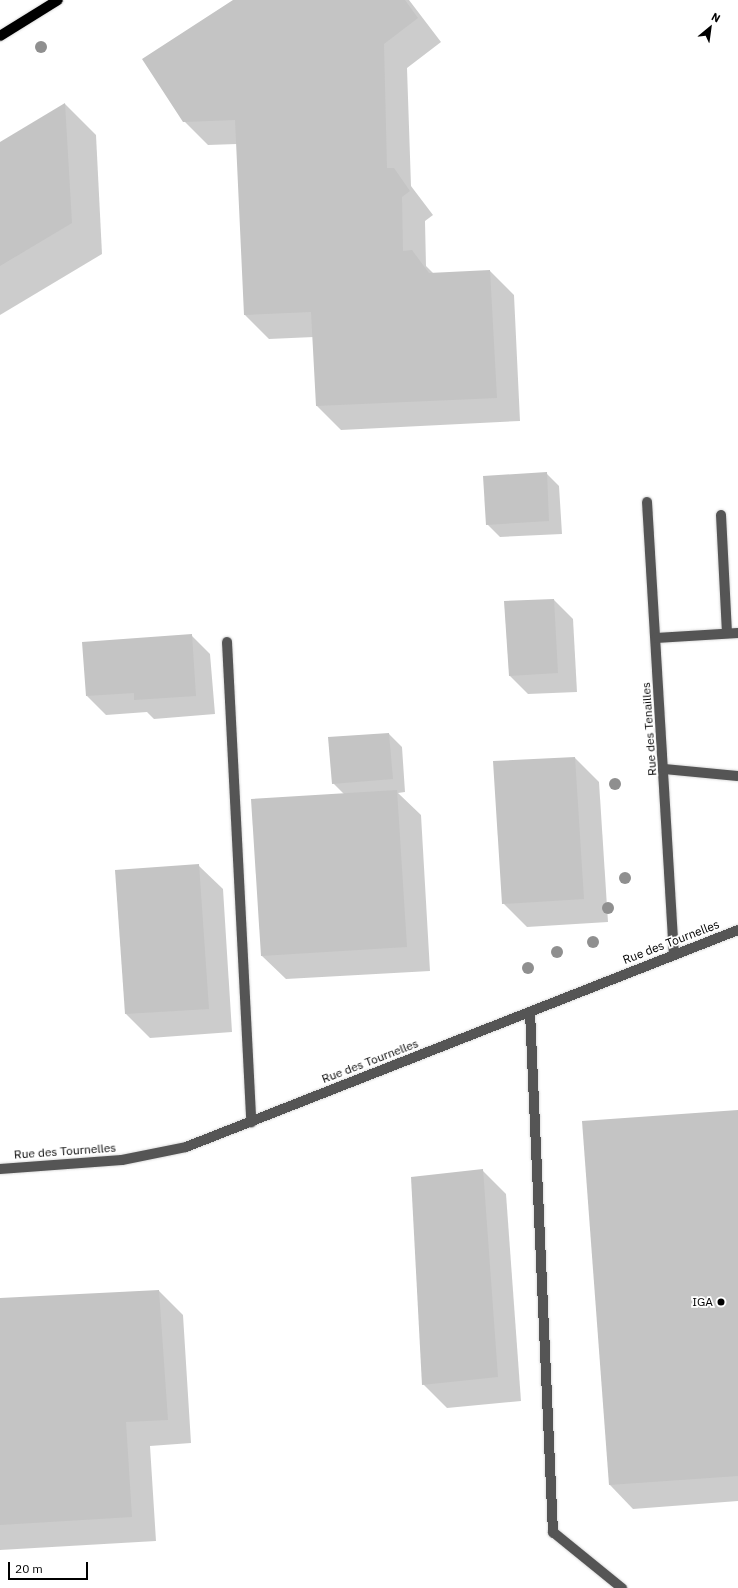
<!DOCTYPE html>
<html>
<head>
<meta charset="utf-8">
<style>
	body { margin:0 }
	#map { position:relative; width:738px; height:1588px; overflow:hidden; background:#fff; font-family:"IBM Plex Sans",sans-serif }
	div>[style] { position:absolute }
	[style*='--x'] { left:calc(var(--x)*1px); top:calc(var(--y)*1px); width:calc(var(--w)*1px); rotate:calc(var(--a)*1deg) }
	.shadow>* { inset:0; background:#0003 }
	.building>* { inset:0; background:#c4c4c4 }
	.roads { filter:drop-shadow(0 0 1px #dbdbdb) drop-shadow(0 0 1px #dbdbdb) }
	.minor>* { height:10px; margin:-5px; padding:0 5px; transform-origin:5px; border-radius:5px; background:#555 }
	.major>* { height:10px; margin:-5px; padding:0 5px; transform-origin:5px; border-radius:5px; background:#000 }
	.trees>* { width:12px; height:12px; margin:-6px; border-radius:50%; background:#8f8f8f }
	.dots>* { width:11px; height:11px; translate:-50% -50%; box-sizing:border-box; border:2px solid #fff; border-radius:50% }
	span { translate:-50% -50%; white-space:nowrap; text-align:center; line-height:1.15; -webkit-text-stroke:3.5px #fff; paint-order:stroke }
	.street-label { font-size:12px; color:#000 }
	.poi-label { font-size:12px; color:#000 }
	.right { translate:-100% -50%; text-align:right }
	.north { position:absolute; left:690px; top:8px; width:40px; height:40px; -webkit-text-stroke:3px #fff; paint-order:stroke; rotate:29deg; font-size:11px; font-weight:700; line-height:16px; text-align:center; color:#000 }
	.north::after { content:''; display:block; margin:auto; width:14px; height:18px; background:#000; clip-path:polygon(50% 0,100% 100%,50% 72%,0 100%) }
	.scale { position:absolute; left:8px; top:1562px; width:80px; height:18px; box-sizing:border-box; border:2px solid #000; border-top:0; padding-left:5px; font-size:12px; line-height:14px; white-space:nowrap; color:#000; -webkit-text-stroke:3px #fff; paint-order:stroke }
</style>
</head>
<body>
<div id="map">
	<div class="shadow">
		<i style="clip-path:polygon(234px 0,409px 0,441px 42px,407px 68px,411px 186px,433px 215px,425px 221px,426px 266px,434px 274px,490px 271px,514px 295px,520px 421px,341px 430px,317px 406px,314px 337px,269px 339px,245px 315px,237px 144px,208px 145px,184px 121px)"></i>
		<i style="clip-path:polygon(65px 104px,96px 135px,102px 254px,0 315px,0 143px)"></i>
		<i style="clip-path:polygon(546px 473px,559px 486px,562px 534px,500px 537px,487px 524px)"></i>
		<i style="clip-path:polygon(554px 600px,573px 619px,577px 692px,528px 694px,510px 676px)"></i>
		<i style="clip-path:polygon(191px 635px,210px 654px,215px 714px,154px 719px,147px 712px,106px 715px,87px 696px)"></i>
		<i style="clip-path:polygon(389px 734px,402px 747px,405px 792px,398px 793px,421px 815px,430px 971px,286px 979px,262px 956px,344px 794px,333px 783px)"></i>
		<i style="clip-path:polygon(575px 758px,599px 782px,608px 922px,527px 927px,503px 903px)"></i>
		<i style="clip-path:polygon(199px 866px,223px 889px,232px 1032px,150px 1038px,126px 1014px)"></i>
		<i style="clip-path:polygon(738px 1111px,738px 1501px,633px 1509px,610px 1485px,583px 1122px)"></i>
		<i style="clip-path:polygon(482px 1170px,506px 1194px,521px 1401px,447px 1408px,423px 1384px)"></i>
		<i style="clip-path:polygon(159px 1291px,183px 1315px,191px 1443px,150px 1446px,156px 1541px,0 1550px,0 1299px)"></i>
	</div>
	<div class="building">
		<i style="clip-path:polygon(233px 0,405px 0,418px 18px,384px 44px,387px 168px,394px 168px,410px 191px,402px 197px,403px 251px,412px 250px,429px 273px,490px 270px,497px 398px,316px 406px,311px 312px,244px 315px,235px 120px,183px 122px,142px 59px)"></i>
		<i style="clip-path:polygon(65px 103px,72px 223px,0 266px,0 142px)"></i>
		<i style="clip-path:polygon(547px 472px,549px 521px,486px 525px,483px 476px)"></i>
		<i style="clip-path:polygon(554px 599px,558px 673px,509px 676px,504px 601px)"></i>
		<i style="clip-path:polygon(192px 634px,196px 696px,134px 700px,134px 693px,86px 696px,82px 642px)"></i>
		<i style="clip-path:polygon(389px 733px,393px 779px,332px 784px,328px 737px)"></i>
		<i style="clip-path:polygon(575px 757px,584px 899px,502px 904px,493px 761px)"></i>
		<i style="clip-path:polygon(397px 790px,407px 947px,261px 956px,251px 799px)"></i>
		<i style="clip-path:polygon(199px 864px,209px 1009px,125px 1014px,115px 870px)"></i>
		<i style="clip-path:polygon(738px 1110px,738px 1476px,609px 1485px,582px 1121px)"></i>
		<i style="clip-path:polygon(483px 1169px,498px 1377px,422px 1385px,411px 1177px)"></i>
		<i style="clip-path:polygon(159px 1290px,168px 1420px,126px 1422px,132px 1517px,0 1525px,0 1298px)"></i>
	</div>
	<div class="roads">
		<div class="minor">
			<i style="--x:647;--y:502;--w:453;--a:86.6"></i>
			<i style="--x:721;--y:515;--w:118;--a:87.1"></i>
			<i style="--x:656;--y:638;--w:82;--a:-3.5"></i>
			<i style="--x:227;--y:642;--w:481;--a:87.1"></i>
			<i style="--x:664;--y:769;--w:74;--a:5.4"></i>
			<i style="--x:530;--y:1012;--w:521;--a:87.47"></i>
			<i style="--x:553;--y:1532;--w:89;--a:39.1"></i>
			<i style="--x:0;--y:1169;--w:122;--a:-4.2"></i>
			<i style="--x:122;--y:1160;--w:65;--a:-11.5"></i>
			<i style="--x:186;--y:1147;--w:593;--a:-21.46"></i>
		</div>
		<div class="major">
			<i style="--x:0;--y:36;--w:68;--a:-31.8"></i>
		</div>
	</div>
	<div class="trees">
		<i style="left:41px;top:47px"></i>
		<i style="left:615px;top:784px"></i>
		<i style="left:625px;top:878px"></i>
		<i style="left:608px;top:908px"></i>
		<i style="left:593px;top:942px"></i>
		<i style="left:557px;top:952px"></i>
		<i style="left:528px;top:968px"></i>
	</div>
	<div class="dots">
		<i style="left:721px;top:1302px;background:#000"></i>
	</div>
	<div class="street-label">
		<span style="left:649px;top:729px;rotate:-94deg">Rue des Tenailles</span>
		<span style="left:671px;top:942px;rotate:-21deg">Rue des Tournelles</span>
		<span style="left:370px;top:1061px;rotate:-21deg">Rue des Tournelles</span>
		<span style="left:65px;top:1151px;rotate:-4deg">Rue des Tournelles</span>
	</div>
	<div class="poi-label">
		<span class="right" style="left:713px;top:1302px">IGA</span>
	</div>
	<div class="north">N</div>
	<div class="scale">20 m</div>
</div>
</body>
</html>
